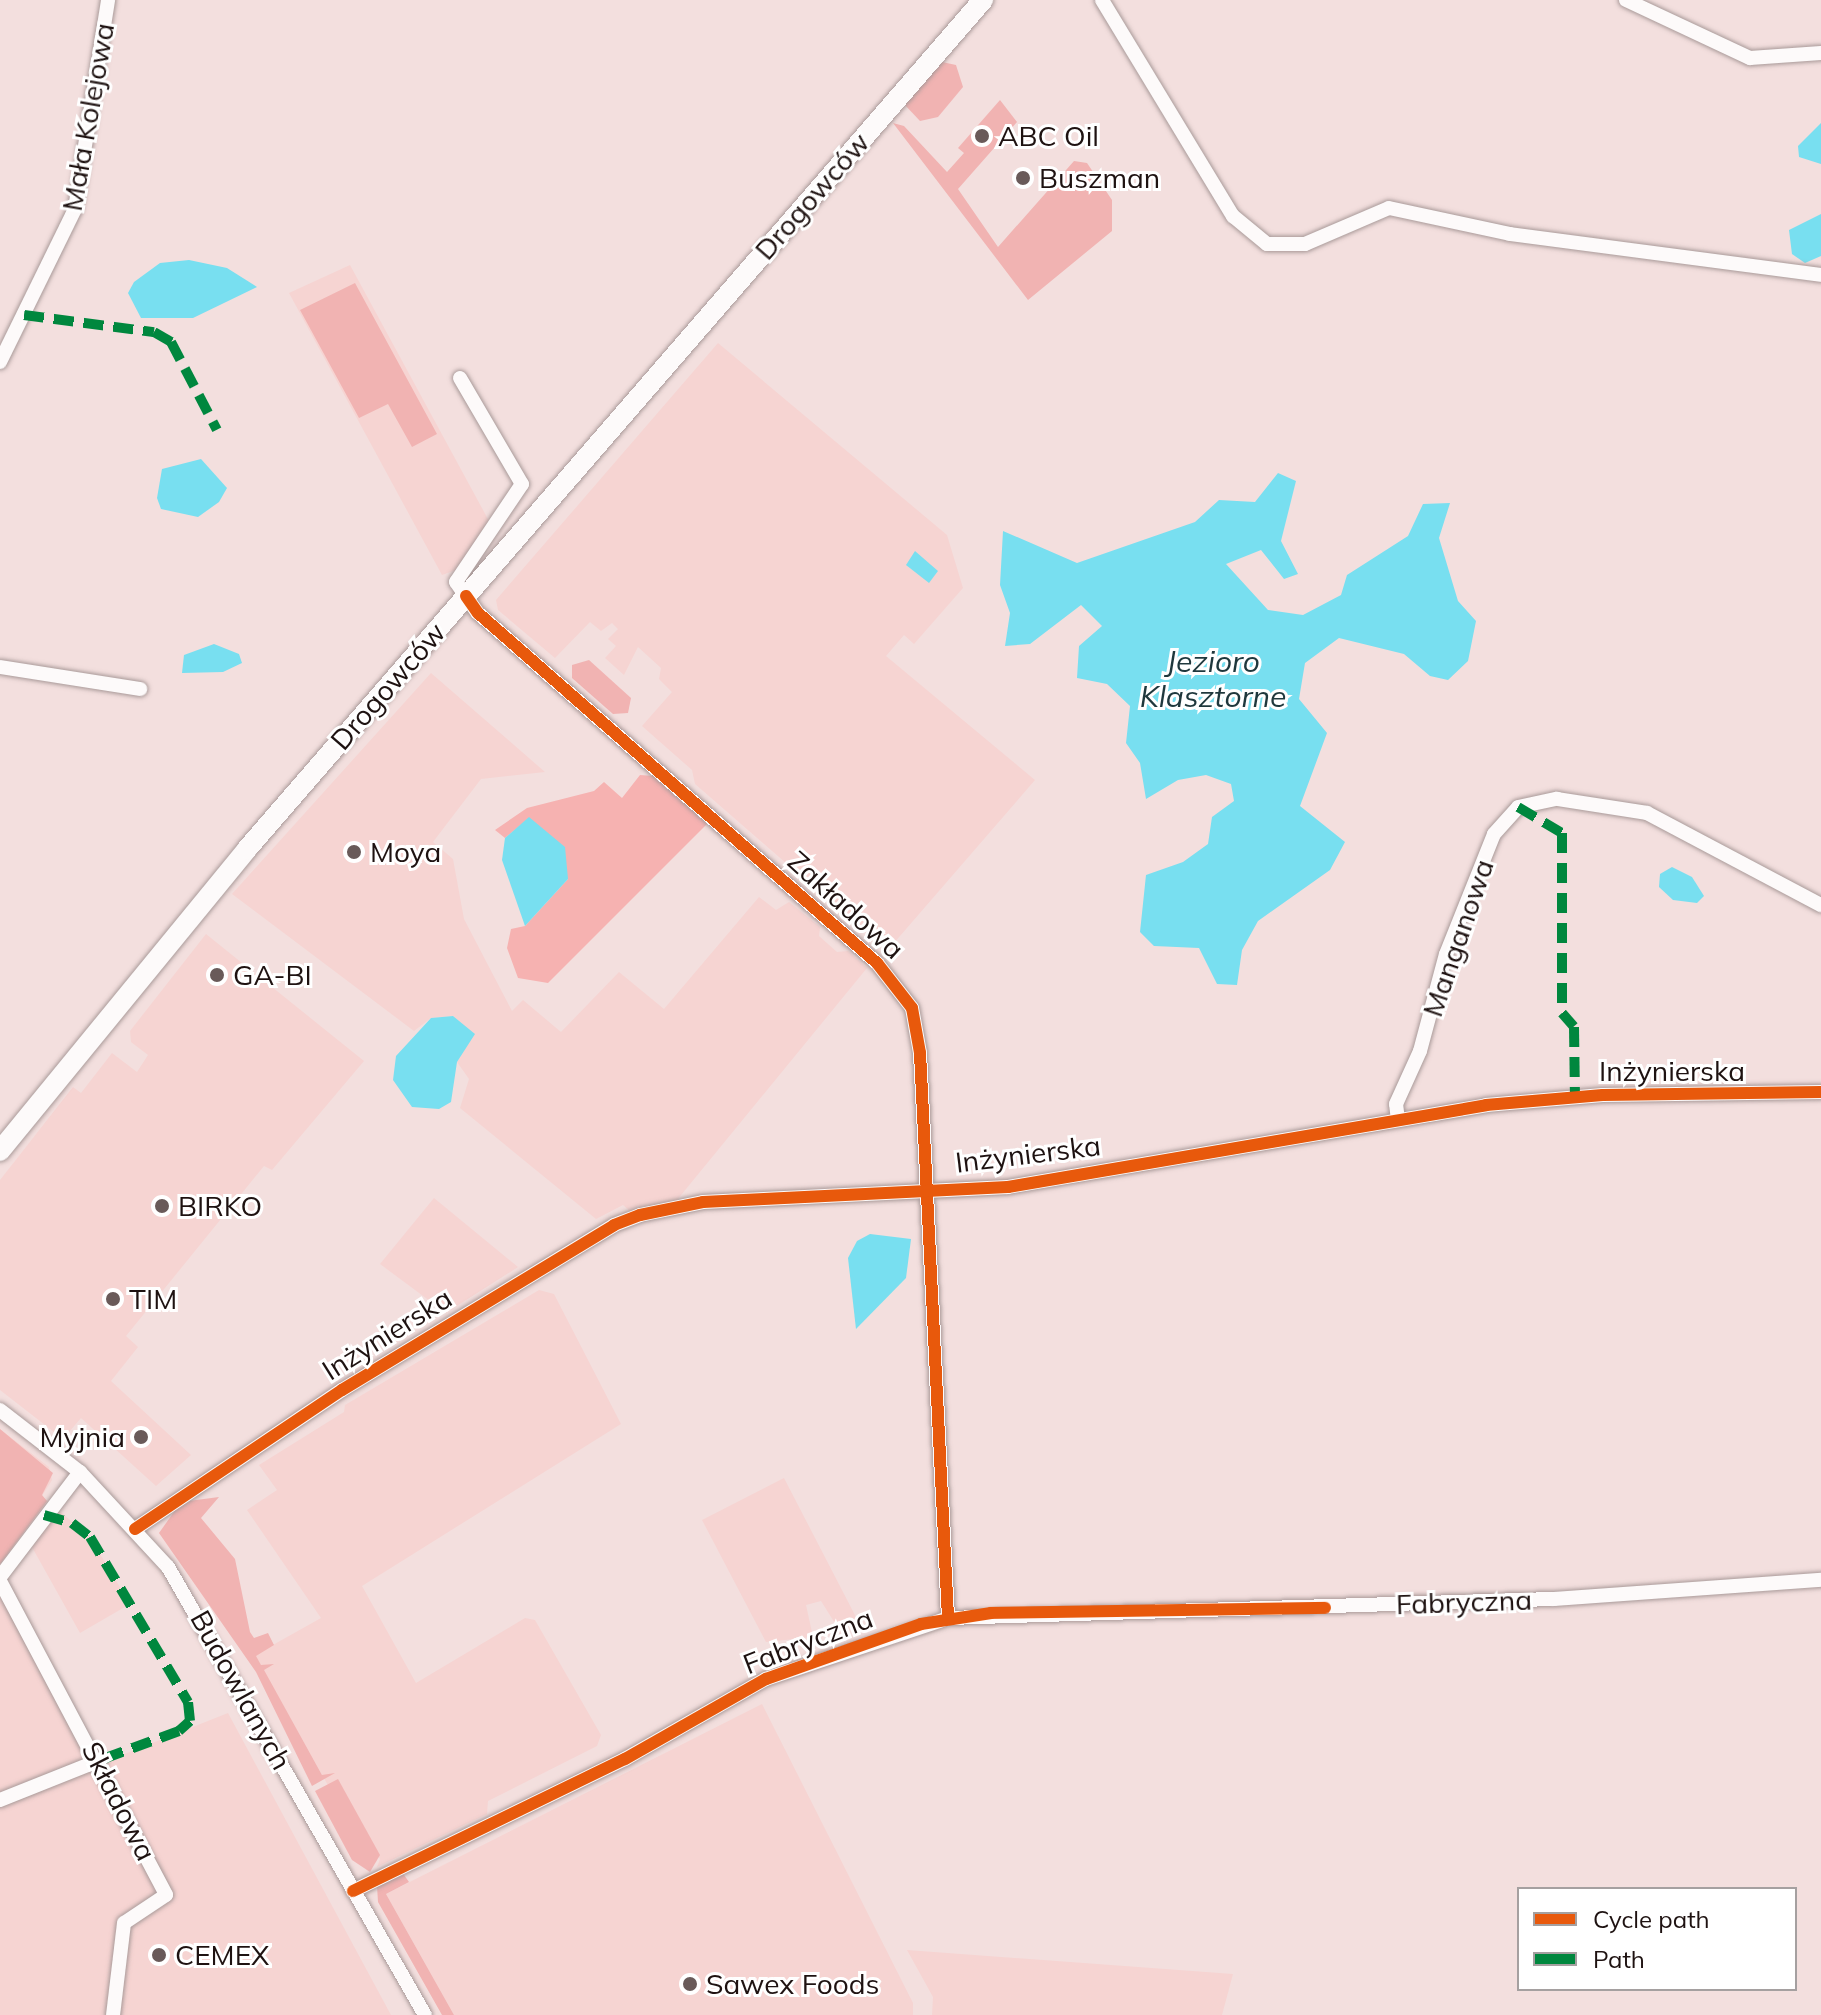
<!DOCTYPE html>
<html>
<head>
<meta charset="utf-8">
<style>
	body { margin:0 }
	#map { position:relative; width:1821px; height:2015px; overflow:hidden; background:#f3dfde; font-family:Mulish,sans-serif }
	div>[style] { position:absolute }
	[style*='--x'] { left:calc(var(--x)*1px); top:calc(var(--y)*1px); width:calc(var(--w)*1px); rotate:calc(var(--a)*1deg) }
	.built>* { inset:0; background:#f6d4d2 }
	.green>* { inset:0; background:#f1b3b2 }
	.forest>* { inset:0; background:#f6b2b1 }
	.water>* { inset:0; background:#78dff0 }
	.roads { filter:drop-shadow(0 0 2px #a99a99) drop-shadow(0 0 2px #a99a99) }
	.street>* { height:14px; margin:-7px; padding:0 7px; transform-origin:7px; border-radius:7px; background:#fdfafa }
	.secondary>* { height:20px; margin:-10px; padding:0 10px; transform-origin:10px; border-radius:10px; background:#fdfafa }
	.quiet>* { height:10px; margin-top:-5px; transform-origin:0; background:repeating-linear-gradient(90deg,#00873e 0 20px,transparent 0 30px) }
	.cycleway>* { height:12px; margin:-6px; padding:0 6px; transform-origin:6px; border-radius:6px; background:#e8590c }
	.dots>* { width:22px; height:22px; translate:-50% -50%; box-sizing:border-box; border:4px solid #fff; border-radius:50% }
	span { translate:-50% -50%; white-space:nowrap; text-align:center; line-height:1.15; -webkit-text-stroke:6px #fff; paint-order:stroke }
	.street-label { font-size:28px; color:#1e1211 }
	.poi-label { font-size:28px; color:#1e1211 }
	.left { translate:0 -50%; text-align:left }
	.right { translate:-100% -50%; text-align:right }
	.water-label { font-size:30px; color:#1f383d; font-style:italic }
	.legend { position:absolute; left:1517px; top:1887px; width:280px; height:104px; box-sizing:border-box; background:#fff; border:2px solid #a5a0a0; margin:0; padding:10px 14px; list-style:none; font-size:24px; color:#1e1211 }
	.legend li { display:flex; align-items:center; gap:16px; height:40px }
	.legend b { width:40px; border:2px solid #a5a0a0 }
</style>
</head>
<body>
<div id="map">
	<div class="built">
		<i style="clip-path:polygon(350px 265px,489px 521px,456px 570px,442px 575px,289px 293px)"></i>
		<i style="clip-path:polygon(718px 343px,947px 535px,963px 588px,914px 644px,904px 635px,886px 656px,1035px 780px,887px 951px,695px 784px,692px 770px,642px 726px,672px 692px,659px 679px,661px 668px,638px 647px,624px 675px,605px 658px,616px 646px,608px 639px,618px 629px,612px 623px,601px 631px,590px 622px,555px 658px,498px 610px,496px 600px)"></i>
		<i style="clip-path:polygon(431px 673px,545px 772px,481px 779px,433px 842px,453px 859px,464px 919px,512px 1011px,523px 1000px,561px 1032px,619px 972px,664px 1009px,759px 897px,776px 910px,789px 902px,820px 927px,819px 936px,837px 952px,848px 951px,867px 968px,677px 1200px,631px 1212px,623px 1205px,596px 1219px,460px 1108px,469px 1079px,457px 1062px,474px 1034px,453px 1016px,431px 1018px,414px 1031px,232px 894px)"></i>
		<i style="clip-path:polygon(206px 934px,364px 1061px,272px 1170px,264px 1166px,126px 1336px,138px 1347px,111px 1381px,191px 1455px,156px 1486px,81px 1418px,63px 1439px,0 1390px,0 1180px,73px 1087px,81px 1093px,112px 1053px,137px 1072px,148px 1055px,131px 1042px,130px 1031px)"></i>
		<i style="clip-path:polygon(434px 1198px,518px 1267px,446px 1313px,380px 1264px)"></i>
		<i style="clip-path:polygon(539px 1290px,554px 1294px,621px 1424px,362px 1586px,416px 1683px,525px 1618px,535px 1620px,601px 1735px,597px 1746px,488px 1801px,487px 1814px,377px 1867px,380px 1859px,330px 1789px,255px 1655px,321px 1618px,247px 1510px,277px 1490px,259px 1465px,344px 1412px,345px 1405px)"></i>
		<i style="clip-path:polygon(0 1429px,49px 1467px,52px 1480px,42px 1496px,90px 1537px,130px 1604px,80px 1633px,28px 1540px,0 1578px)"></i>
		<i style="clip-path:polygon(784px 1478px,858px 1621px,838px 1628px,821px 1601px,806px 1605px,813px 1637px,766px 1642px,702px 1520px)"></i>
		<i style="clip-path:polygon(0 1580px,102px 1763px,228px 1713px,391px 2015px,0 2015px)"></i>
		<i style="clip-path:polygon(762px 1704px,913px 2003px,913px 2015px,454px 2015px,386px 1894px)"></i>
		<i style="clip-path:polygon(907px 1950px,1233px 1974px,1222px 2015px,932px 2015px,933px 1997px)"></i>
	</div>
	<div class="green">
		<i style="clip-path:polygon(942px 62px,956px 65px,963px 87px,938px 117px,920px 121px,904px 104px)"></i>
		<i style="clip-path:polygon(1000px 100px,1017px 122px,958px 189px,998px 247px,1074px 161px,1087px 163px,1112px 200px,1112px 231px,1028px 300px,893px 123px,904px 126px,947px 172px,964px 153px,958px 148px)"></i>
		<i style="clip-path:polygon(355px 283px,437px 434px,412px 447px,388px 404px,359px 418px,300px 310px)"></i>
		<i style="clip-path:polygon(589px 660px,631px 698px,628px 713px,613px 714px,572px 678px,572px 665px)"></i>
		<i style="clip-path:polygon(0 1429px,53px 1473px,42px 1495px,47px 1501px,0 1564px)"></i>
		<i style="clip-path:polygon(219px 1497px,201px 1518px,235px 1559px,250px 1632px,254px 1638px,268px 1633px,274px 1645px,256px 1656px,261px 1665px,274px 1664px,264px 1670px,322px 1775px,335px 1773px,312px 1786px,256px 1672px,159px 1533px,181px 1502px)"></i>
		<i style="clip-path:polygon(338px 1779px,380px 1855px,370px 1872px,352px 1860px,315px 1791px)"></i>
		<i style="clip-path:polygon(402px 1872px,409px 1882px,386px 1894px,454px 2015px,442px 2015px,378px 1902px,377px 1886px)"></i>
	</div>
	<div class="forest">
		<i style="clip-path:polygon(640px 775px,653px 776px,707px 824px,548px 983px,518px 978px,507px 948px,511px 929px,525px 926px,568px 879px,529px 818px,505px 838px,495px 830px,527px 808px,594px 791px,604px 782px,622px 798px)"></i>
	</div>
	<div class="water">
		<i style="clip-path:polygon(1821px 123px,1821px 164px,1799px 157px,1798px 146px)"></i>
		<i style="clip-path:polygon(1821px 214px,1821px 256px,1805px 263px,1792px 254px,1789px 230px)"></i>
		<i style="clip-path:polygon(189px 260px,227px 268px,257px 287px,193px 318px,141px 318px,128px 293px,134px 282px,160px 263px)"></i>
		<i style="clip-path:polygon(201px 459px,227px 488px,219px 502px,198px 517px,161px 509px,157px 498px,162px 469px)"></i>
		<i style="clip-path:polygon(1278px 473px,1296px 481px,1281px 541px,1298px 574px,1284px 579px,1261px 550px,1226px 564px,1268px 610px,1303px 615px,1341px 595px,1347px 575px,1408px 536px,1423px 504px,1450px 503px,1439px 538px,1458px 601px,1476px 621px,1468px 661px,1448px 680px,1430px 676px,1404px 654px,1339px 638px,1305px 663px,1299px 699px,1327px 733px,1300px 806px,1345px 842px,1330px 870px,1258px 921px,1242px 950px,1237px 985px,1217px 984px,1199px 948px,1154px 946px,1140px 932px,1146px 875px,1183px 862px,1208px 844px,1212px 817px,1234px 801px,1231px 784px,1206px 775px,1178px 780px,1146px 799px,1140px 763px,1126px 743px,1130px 706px,1107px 684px,1077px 678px,1079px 646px,1102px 626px,1081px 605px,1030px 644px,1005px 646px,1010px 613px,1000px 585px,1003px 531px,1077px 563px,1195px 522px,1219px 500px,1255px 502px)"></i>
		<i style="clip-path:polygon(915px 551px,938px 571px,929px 583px,906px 565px)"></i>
		<i style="clip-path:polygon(214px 644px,239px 654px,242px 663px,223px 672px,182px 673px,184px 655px)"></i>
		<i style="clip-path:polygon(529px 817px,565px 847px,568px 879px,525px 926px,502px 860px,505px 838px)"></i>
		<i style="clip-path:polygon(1672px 867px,1692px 877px,1704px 896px,1697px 903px,1673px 900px,1659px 887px,1660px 874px)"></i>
		<i style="clip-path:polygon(453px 1016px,475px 1034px,457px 1062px,451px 1102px,439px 1109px,412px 1107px,393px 1080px,396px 1056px,431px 1018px)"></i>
		<i style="clip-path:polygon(870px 1234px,911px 1239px,906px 1278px,856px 1329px,848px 1258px,857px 1241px)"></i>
	</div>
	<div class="roads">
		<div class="street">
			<i style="--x:1102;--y:0;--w:253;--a:58.8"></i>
			<i style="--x:1233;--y:216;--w:44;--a:39.5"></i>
			<i style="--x:1267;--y:244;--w:38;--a:0"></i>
			<i style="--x:1305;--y:244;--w:91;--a:-23.2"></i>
			<i style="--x:1389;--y:208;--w:124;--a:12.1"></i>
			<i style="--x:1510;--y:234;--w:314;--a:7.5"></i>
			<i style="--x:1626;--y:0;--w:137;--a:25.1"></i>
			<i style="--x:1750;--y:58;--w:71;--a:-4"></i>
			<i style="--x:0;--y:362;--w:170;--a:-63.9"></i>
			<i style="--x:75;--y:209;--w:212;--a:-81"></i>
			<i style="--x:460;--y:378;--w:123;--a:59.7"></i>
			<i style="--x:522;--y:484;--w:118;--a:124"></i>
			<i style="--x:456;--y:582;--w:38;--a:55"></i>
			<i style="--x:478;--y:613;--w:531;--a:41.26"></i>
			<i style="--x:877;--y:963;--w:57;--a:52.1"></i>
			<i style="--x:912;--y:1008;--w:46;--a:79.9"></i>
			<i style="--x:920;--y:1053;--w:566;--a:87.16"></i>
			<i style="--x:0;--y:667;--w:142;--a:8.9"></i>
			<i style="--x:1398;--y:1120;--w:16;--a:-97"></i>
			<i style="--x:1396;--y:1104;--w:58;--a:-65.6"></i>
			<i style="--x:1420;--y:1051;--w:100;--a:-75"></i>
			<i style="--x:1446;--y:954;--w:129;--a:-68.2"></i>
			<i style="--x:1494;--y:834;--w:36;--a:-48"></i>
			<i style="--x:1518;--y:807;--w:40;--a:-12"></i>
			<i style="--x:1557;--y:799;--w:91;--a:8.8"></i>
			<i style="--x:1647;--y:813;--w:197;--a:27.9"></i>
			<i style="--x:0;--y:1410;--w:101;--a:37.8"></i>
			<i style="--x:80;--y:1472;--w:129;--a:47.2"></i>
			<i style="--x:168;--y:1567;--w:516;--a:60.16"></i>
			<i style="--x:135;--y:1529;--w:249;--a:-33.9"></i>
			<i style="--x:342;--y:1390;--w:318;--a:-31.2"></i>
			<i style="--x:614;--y:1225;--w:28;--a:-21"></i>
			<i style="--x:640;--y:1215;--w:64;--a:-11.7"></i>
			<i style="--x:703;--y:1202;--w:305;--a:-2.8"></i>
			<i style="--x:1008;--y:1187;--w:485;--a:-9.7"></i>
			<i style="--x:1486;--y:1105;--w:117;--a:-4.9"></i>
			<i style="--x:1603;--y:1095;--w:218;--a:-0.8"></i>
			<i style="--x:0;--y:1577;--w:132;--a:-52.7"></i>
			<i style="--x:0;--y:1581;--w:355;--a:62.1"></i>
			<i style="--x:166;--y:1895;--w:50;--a:146.3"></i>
			<i style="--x:124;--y:1923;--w:93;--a:96.8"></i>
			<i style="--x:0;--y:1800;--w:108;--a:-21.8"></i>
			<i style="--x:353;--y:1891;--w:302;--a:-25.9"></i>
			<i style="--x:625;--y:1759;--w:162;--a:-29.6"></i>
			<i style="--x:766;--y:1679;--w:192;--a:-18.5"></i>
			<i style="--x:948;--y:1618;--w:606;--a:-1.8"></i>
			<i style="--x:1554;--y:1599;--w:268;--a:-4.1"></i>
		</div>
		<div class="secondary">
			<i style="--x:0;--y:1151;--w:390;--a:-50.7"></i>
			<i style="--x:247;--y:849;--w:1124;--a:-49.08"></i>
		</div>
	</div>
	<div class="quiet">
		<i style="--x:24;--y:315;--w:131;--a:7.5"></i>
		<i style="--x:154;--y:332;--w:20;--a:30"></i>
		<i style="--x:171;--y:342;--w:99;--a:62.4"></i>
		<i style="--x:1518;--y:807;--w:51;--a:30.6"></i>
		<i style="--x:1562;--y:833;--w:180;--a:90"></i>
		<i style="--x:1562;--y:1013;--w:18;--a:49"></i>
		<i style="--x:1574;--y:1027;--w:70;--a:89.2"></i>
		<i style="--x:44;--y:1515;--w:29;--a:16"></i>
		<i style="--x:72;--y:1523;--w:23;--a:38"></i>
		<i style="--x:90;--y:1537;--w:192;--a:59.3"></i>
		<i style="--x:188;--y:1702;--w:19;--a:84"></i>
		<i style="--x:190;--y:1721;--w:15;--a:138"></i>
		<i style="--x:179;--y:1731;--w:84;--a:159.8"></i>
	</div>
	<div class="cycleway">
		<i style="--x:466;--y:596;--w:21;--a:55"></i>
		<i style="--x:478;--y:613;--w:531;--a:41.26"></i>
		<i style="--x:877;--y:963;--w:57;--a:52.1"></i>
		<i style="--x:912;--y:1008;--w:46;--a:79.9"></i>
		<i style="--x:920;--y:1053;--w:566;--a:87.16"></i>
		<i style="--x:135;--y:1529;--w:249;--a:-33.9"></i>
		<i style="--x:342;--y:1390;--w:318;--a:-31.2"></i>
		<i style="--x:614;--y:1225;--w:28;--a:-21"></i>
		<i style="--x:640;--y:1215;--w:64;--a:-11.7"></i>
		<i style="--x:703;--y:1202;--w:305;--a:-2.8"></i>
		<i style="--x:1008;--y:1187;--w:485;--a:-9.7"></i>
		<i style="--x:1486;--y:1105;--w:117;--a:-4.9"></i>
		<i style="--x:1603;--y:1095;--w:218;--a:-0.8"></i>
		<i style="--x:353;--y:1891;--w:302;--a:-25.9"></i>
		<i style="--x:625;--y:1759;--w:162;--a:-29.6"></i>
		<i style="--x:766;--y:1679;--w:164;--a:-19.5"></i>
		<i style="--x:921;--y:1624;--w:71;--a:-8.9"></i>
		<i style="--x:991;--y:1613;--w:334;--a:-0.9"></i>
	</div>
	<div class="dots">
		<i style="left:982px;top:136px;background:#695a59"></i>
		<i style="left:1023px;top:178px;background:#695a59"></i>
		<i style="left:354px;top:852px;background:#695a59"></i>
		<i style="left:217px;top:975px;background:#695a59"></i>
		<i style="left:162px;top:1206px;background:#695a59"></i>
		<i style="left:113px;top:1299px;background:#695a59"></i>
		<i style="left:141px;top:1437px;background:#695a59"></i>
		<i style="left:159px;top:1955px;background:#695a59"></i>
		<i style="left:690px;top:1984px;background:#695a59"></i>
	</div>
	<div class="street-label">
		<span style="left:88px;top:117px;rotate:-80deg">Mała Kolejowa</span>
		<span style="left:812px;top:196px;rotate:-49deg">Drogowców</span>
		<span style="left:388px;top:686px;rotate:-49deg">Drogowców</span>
		<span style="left:846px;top:905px;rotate:42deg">Zakładowa</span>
		<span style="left:1458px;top:938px;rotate:-71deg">Manganowa</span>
		<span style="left:1672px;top:1071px">Inżynierska</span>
		<span style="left:1028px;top:1154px;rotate:-7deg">Inżynierska</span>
		<span style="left:387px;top:1334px;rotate:-32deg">Inżynierska</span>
		<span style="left:1464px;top:1602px;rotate:-2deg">Fabryczna</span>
		<span style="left:808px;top:1641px;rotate:-21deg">Fabryczna</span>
		<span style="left:241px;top:1690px;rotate:61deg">Budowlanych</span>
		<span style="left:119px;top:1801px;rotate:63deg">Składowa</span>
	</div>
	<div class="poi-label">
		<span class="left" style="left:998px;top:136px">ABC Oil</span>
		<span class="left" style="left:1039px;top:178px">Buszman</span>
		<span class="left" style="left:370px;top:852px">Moya</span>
		<span class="left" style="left:233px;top:975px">GA-BI</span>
		<span class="left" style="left:178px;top:1206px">BIRKO</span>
		<span class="left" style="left:129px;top:1299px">TIM</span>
		<span class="right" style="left:125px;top:1437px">Myjnia</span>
		<span class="left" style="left:175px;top:1955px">СEMEX</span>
		<span class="left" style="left:706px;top:1984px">Sawex Foods</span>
	</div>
	<div class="water-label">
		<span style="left:1213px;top:678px">Jezioro<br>Klasztorne</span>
	</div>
	<ul class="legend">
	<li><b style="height:10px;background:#e8590c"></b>Cycle path</li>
	<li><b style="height:10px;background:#00873e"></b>Path</li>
	</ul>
</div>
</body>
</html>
